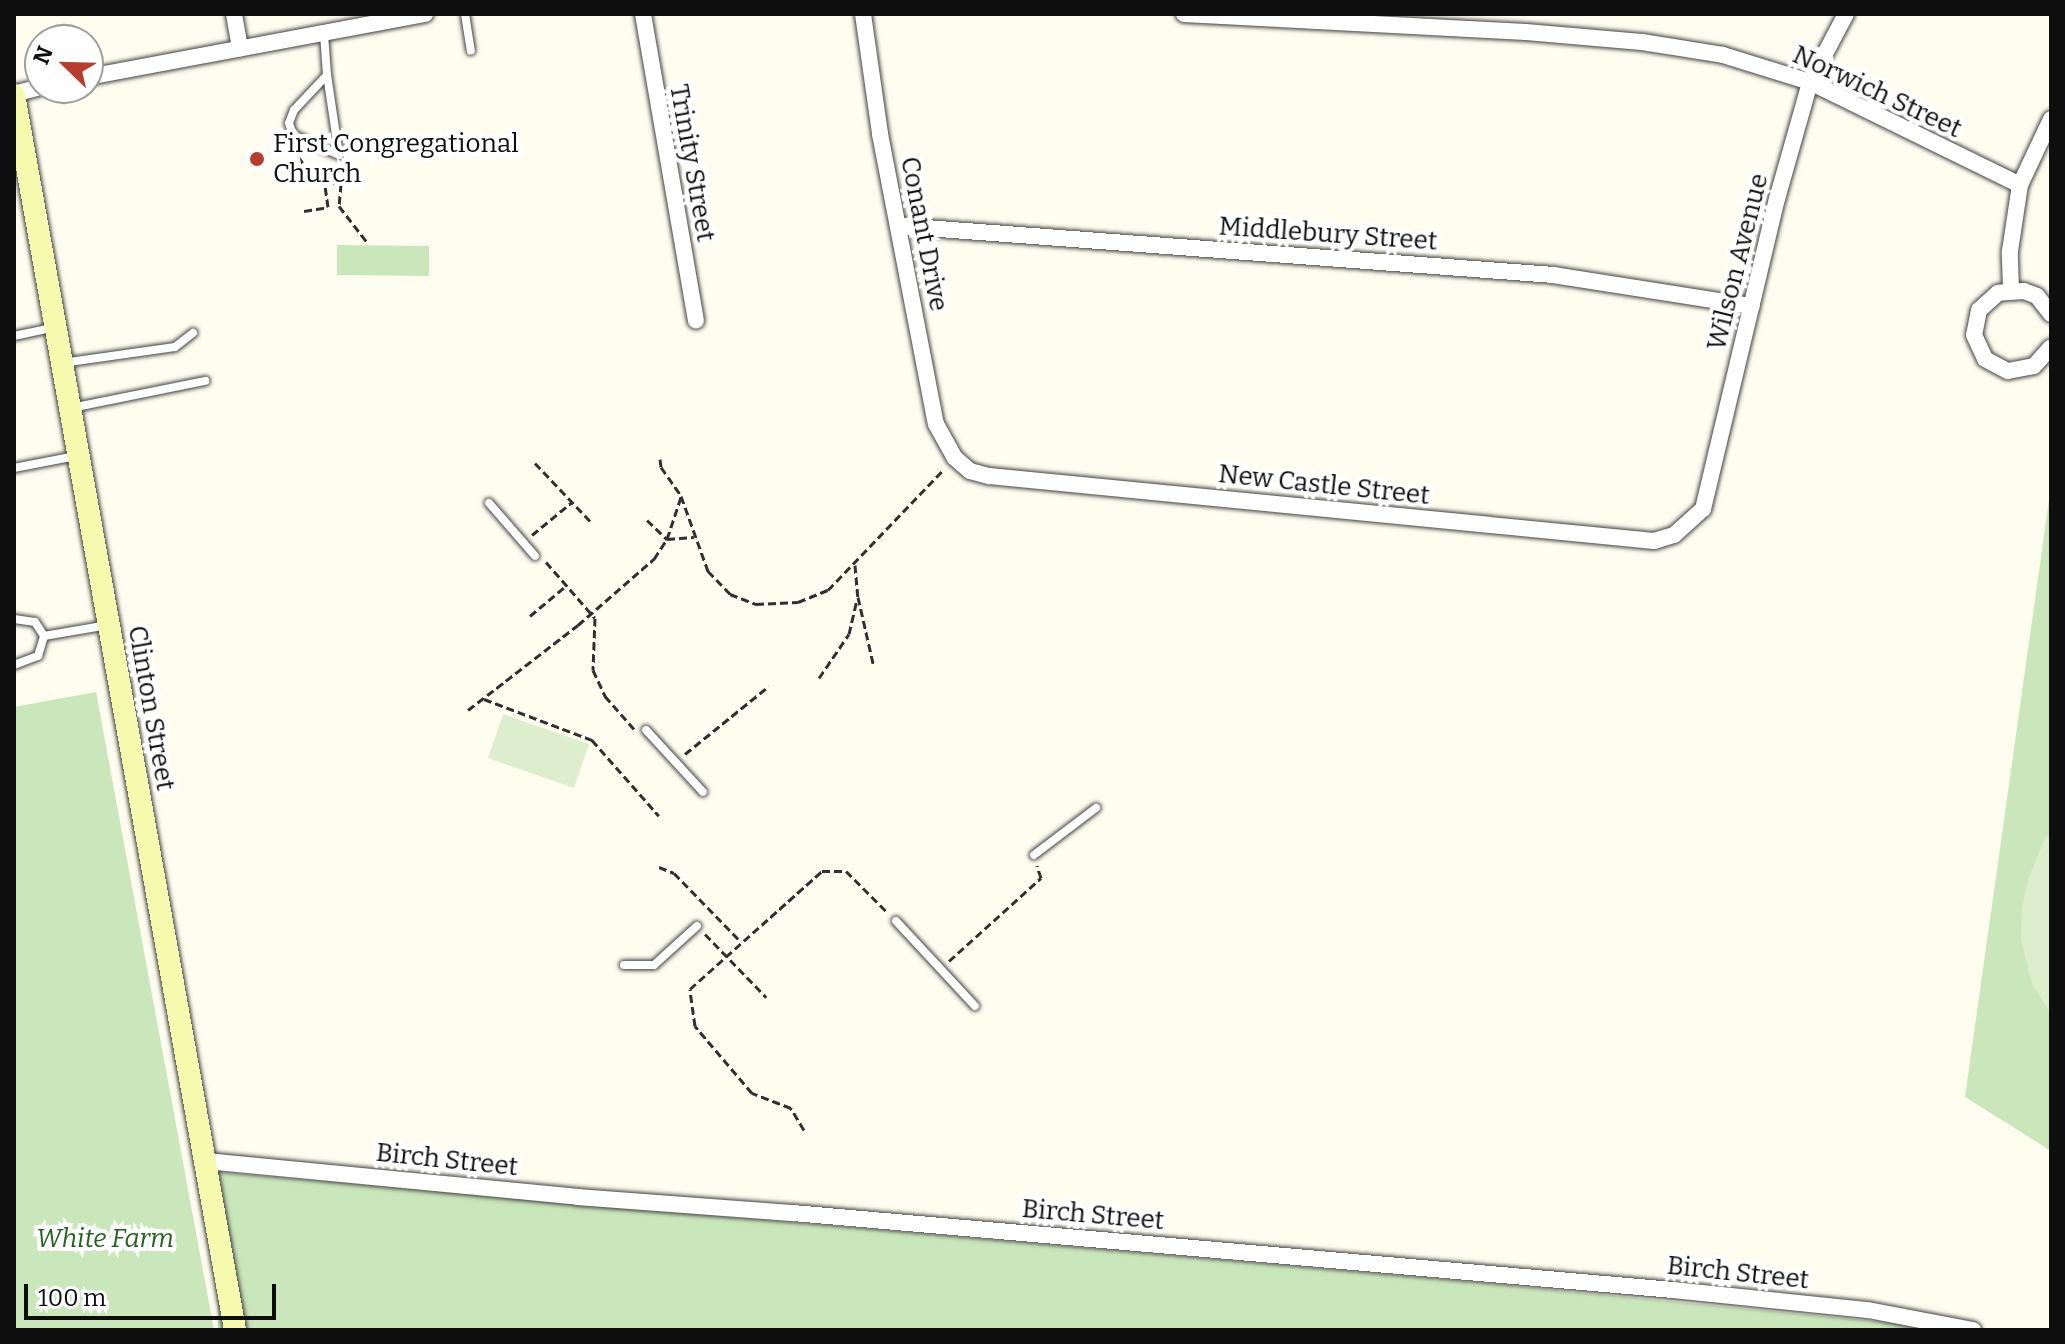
<!DOCTYPE html>
<html>
<head>
<meta charset="utf-8">
<style>
	body { margin:0 }
	#map { position:relative; width:2065px; height:1344px; overflow:hidden; background:#fefdef; font-family:Bitter,serif }
	div>[style] { position:absolute }
	[style*='--x'] { left:calc(var(--x)*1px); top:calc(var(--y)*1px); width:calc(var(--w)*1px); rotate:calc(var(--a)*1deg) }
	.green>* { inset:0; background:#cae6bb }
	.pitch>* { inset:0; background:#dec }
	.path>* { height:3px; margin-top:-1.5px; transform-origin:0; background:repeating-linear-gradient(90deg,#303030 0 8px,transparent 0 12px) }
	.roads { filter:drop-shadow(0 0 2px #414141) drop-shadow(0 0 2px #414141) }
	.lane>* { height:8px; margin:-4px; padding:0 4px; transform-origin:4px; border-radius:4px; background:#fff }
	.street>* { height:16px; margin:-8px; padding:0 8px; transform-origin:8px; border-radius:8px; background:#fff }
	.secondary>* { height:22px; margin:-11px; padding:0 11px; transform-origin:11px; border-radius:11px; background:#f6faaf }
	.dots>* { width:22px; height:22px; translate:-50% -50%; box-sizing:border-box; border:4px solid #fff; border-radius:50% }
	span { translate:-50% -50%; white-space:nowrap; text-align:center; line-height:1.15; -webkit-text-stroke:8px #fff; paint-order:stroke }
	.street-label { font-size:26px; color:#0e0e0e }
	.poi-label { font-size:26px; color:#0e0e0e }
	.left { translate:0 -50%; text-align:left }
	.park-label { font-size:26px; color:#256122; font-style:italic }
	.frame { position:absolute; inset:0; border:16px solid #0e0e0e; pointer-events:none }
	.north { position:absolute; left:24px; top:24px; width:80px; height:80px; box-sizing:border-box; background:#fff; border:2px solid #9f9f9f; border-radius:50%; rotate:293deg; font-size:22px; font-weight:700; line-height:32px; text-align:center; color:#0e0e0e }
	.north::after { content:''; display:block; margin:auto; width:28px; height:36px; background:#b53e2f; clip-path:polygon(50% 0,100% 100%,50% 72%,0 100%) }
	.scale { position:absolute; left:24px; top:1284px; width:252px; height:36px; box-sizing:border-box; border:4px solid #0e0e0e; border-top:0; padding-left:10px; font-size:24px; line-height:28px; white-space:nowrap; color:#0e0e0e; -webkit-text-stroke:6px #fff; paint-order:stroke }
</style>
</head>
<body>
<div id="map">
	<div class="green">
		<i style="clip-path:polygon(337px 245px,429px 246px,429px 276px,337px 275px)"></i>
		<i style="clip-path:polygon(2051px 486px,2051px 1151px,1965px 1097px)"></i>
		<i style="clip-path:polygon(96px 692px,214px 1330px,14px 1330px,14px 707px)"></i>
		<i style="clip-path:polygon(216px 1172px,1483px 1283px,1935px 1327px,1934px 1330px,218px 1330px)"></i>
	</div>
	<div class="pitch">
		<i style="clip-path:polygon(503px 714px,589px 744px,574px 788px,488px 758px)"></i>
		<i style="clip-path:polygon(2046px 836px,2051px 838px,2051px 1014px,2032px 984px,2021px 940px,2022px 908px,2028px 879px)"></i>
	</div>
	<div class="path">
		<i style="--x:301;--y:155;--w:26;--a:79"></i>
		<i style="--x:306;--y:181;--w:11;--a:-10"></i>
		<i style="--x:317;--y:179;--w:25;--a:12"></i>
		<i style="--x:359;--y:166;--w:25;--a:135"></i>
		<i style="--x:341;--y:184;--w:22;--a:95"></i>
		<i style="--x:339;--y:206;--w:46;--a:52.1"></i>
		<i style="--x:304;--y:211;--w:24;--a:-9"></i>
		<i style="--x:328;--y:207;--w:27;--a:-98"></i>
		<i style="--x:660;--y:459;--w:8;--a:83"></i>
		<i style="--x:661;--y:467;--w:35;--a:55"></i>
		<i style="--x:681;--y:496;--w:80;--a:70.2"></i>
		<i style="--x:708;--y:571;--w:32;--a:46"></i>
		<i style="--x:730;--y:594;--w:28;--a:21"></i>
		<i style="--x:756;--y:604;--w:42;--a:-2.7"></i>
		<i style="--x:798;--y:602;--w:32;--a:-22"></i>
		<i style="--x:828;--y:590;--w:166;--a:-46.2"></i>
		<i style="--x:535;--y:463;--w:81;--a:46.5"></i>
		<i style="--x:647;--y:520;--w:28;--a:44"></i>
		<i style="--x:667;--y:539;--w:27;--a:-4"></i>
		<i style="--x:532;--y:535;--w:52;--a:-39.5"></i>
		<i style="--x:546;--y:562;--w:74;--a:48.8"></i>
		<i style="--x:595;--y:618;--w:52;--a:92.2"></i>
		<i style="--x:593;--y:670;--w:29;--a:65"></i>
		<i style="--x:605;--y:696;--w:44;--a:48.7"></i>
		<i style="--x:855;--y:565;--w:32;--a:85"></i>
		<i style="--x:858;--y:597;--w:68;--a:77.2"></i>
		<i style="--x:530;--y:616;--w:48;--a:-40"></i>
		<i style="--x:819;--y:678;--w:53;--a:-55.7"></i>
		<i style="--x:849;--y:634;--w:35;--a:-77"></i>
		<i style="--x:484;--y:699;--w:116;--a:20.8"></i>
		<i style="--x:592;--y:740;--w:101;--a:48.6"></i>
		<i style="--x:468;--y:710;--w:139;--a:-37.7"></i>
		<i style="--x:578;--y:625;--w:101;--a:-41"></i>
		<i style="--x:654;--y:559;--w:24;--a:-57"></i>
		<i style="--x:667;--y:539;--w:44;--a:-71.6"></i>
		<i style="--x:685;--y:754;--w:108;--a:-39"></i>
		<i style="--x:659;--y:867;--w:16;--a:22"></i>
		<i style="--x:674;--y:873;--w:96;--a:45.8"></i>
		<i style="--x:705;--y:934;--w:88;--a:45.9"></i>
		<i style="--x:949;--y:961;--w:124;--a:-42.1"></i>
		<i style="--x:1041;--y:878;--w:13;--a:-108"></i>
		<i style="--x:804;--y:1130;--w:26;--a:-121"></i>
		<i style="--x:791;--y:1108;--w:42;--a:-159"></i>
		<i style="--x:752;--y:1093;--w:88;--a:-130.4"></i>
		<i style="--x:695;--y:1026;--w:37;--a:-98"></i>
		<i style="--x:690;--y:989;--w:177;--a:-41.8"></i>
		<i style="--x:822;--y:871;--w:24;--a:0"></i>
		<i style="--x:846;--y:871;--w:59;--a:45"></i>
	</div>
	<div class="roads">
		<div class="lane">
			<i style="--x:465;--y:14;--w:37;--a:81"></i>
			<i style="--x:324;--y:34;--w:41;--a:85.8"></i>
			<i style="--x:327;--y:75;--w:48;--a:133.3"></i>
			<i style="--x:294;--y:110;--w:14;--a:111"></i>
			<i style="--x:289;--y:123;--w:13;--a:72"></i>
			<i style="--x:293;--y:135;--w:50;--a:23.5"></i>
			<i style="--x:339;--y:155;--w:81;--a:-98.5"></i>
			<i style="--x:14;--y:336;--w:39;--a:-12"></i>
			<i style="--x:62;--y:363;--w:114;--a:-8.1"></i>
			<i style="--x:175;--y:347;--w:23;--a:-38"></i>
			<i style="--x:71;--y:408;--w:137;--a:-11.4"></i>
			<i style="--x:14;--y:468;--w:63;--a:-11"></i>
			<i style="--x:489;--y:503;--w:70;--a:49"></i>
			<i style="--x:14;--y:619;--w:21;--a:8"></i>
			<i style="--x:35;--y:622;--w:17;--a:57"></i>
			<i style="--x:14;--y:665;--w:26;--a:-21"></i>
			<i style="--x:38;--y:656;--w:21;--a:-73"></i>
			<i style="--x:44;--y:636;--w:65;--a:-9.8"></i>
			<i style="--x:646;--y:730;--w:84;--a:47.4"></i>
			<i style="--x:1034;--y:855;--w:78;--a:-37.2"></i>
			<i style="--x:896;--y:921;--w:116;--a:47.1"></i>
			<i style="--x:624;--y:965;--w:30;--a:0"></i>
			<i style="--x:654;--y:965;--w:58;--a:-42.2"></i>
		</div>
		<div class="street">
			<i style="--x:234;--y:14;--w:35;--a:80"></i>
			<i style="--x:643;--y:14;--w:311;--a:80.2"></i>
			<i style="--x:863;--y:14;--w:121;--a:81.9"></i>
			<i style="--x:880;--y:134;--w:295;--a:79.1"></i>
			<i style="--x:936;--y:424;--w:39;--a:61"></i>
			<i style="--x:955;--y:458;--w:20;--a:41"></i>
			<i style="--x:970;--y:471;--w:20;--a:15"></i>
			<i style="--x:989;--y:476;--w:668;--a:5.58"></i>
			<i style="--x:1654;--y:541;--w:21;--a:-17"></i>
			<i style="--x:1674;--y:535;--w:39;--a:-42"></i>
			<i style="--x:1703;--y:509;--w:319;--a:-76.6"></i>
			<i style="--x:1777;--y:199;--w:122;--a:-74.2"></i>
			<i style="--x:1810;--y:82;--w:77;--a:-62.1"></i>
			<i style="--x:1184;--y:14;--w:342;--a:3"></i>
			<i style="--x:1526;--y:32;--w:116;--a:4.9"></i>
			<i style="--x:1642;--y:42;--w:82;--a:9.1"></i>
			<i style="--x:1723;--y:55;--w:91;--a:17.2"></i>
			<i style="--x:1810;--y:82;--w:234;--a:26.1"></i>
			<i style="--x:88;--y:77;--w:343;--a:-10.6"></i>
			<i style="--x:14;--y:94;--w:27;--a:-15"></i>
			<i style="--x:899;--y:226;--w:656;--a:4.28"></i>
			<i style="--x:1553;--y:275;--w:201;--a:8.9"></i>
			<i style="--x:2011;--y:289;--w:38;--a:-92"></i>
			<i style="--x:2010;--y:251;--w:67;--a:-81.4"></i>
			<i style="--x:2020;--y:185;--w:73;--a:-64.8"></i>
			<i style="--x:2051;--y:314;--w:23;--a:-128"></i>
			<i style="--x:2037;--y:296;--w:14;--a:-159"></i>
			<i style="--x:2024;--y:291;--w:26;--a:176"></i>
			<i style="--x:1998;--y:293;--w:25;--a:138"></i>
			<i style="--x:1979;--y:310;--w:25;--a:101"></i>
			<i style="--x:1974;--y:335;--w:26;--a:65"></i>
			<i style="--x:1985;--y:359;--w:26;--a:28"></i>
			<i style="--x:2008;--y:371;--w:26;--a:-11"></i>
			<i style="--x:2034;--y:366;--w:25;--a:-48"></i>
			<i style="--x:206;--y:1161;--w:374;--a:5.5"></i>
			<i style="--x:578;--y:1197;--w:216;--a:4.3"></i>
			<i style="--x:793;--y:1213;--w:883;--a:5"></i>
			<i style="--x:1673;--y:1290;--w:196;--a:5.9"></i>
			<i style="--x:1868;--y:1310;--w:107;--a:10.8"></i>
		</div>
		<div class="secondary">
			<i style="--x:14;--y:95;--w:1255;--a:79.85"></i>
		</div>
	</div>
	<div class="dots">
		<i style="left:257px;top:159px;background:#b53e2f"></i>
	</div>
	<div class="street-label">
		<span style="left:1877px;top:92px;rotate:25deg">Norwich Street</span>
		<span style="left:692px;top:163px;rotate:80deg">Trinity Street</span>
		<span style="left:924px;top:234px;rotate:79deg">Conant Drive</span>
		<span style="left:1328px;top:234px;rotate:4deg">Middlebury Street</span>
		<span style="left:1738px;top:262px;rotate:-76deg">Wilson Avenue</span>
		<span style="left:1324px;top:485px;rotate:6deg">New Castle Street</span>
		<span style="left:151px;top:708px;rotate:80deg">Clinton Street</span>
		<span style="left:447px;top:1160px;rotate:6deg">Birch Street</span>
		<span style="left:1093px;top:1215px;rotate:5deg">Birch Street</span>
		<span style="left:1738px;top:1273px;rotate:6deg">Birch Street</span>
	</div>
	<div class="poi-label">
		<span class="left" style="left:273px;top:159px">First Congregational<br>Church</span>
	</div>
	<div class="park-label">
		<span style="left:105px;top:1239px">White Farm</span>
	</div>
	<div class="frame"></div>
	<div class="north">N</div>
	<div class="scale">100 m</div>
</div>
</body>
</html>
